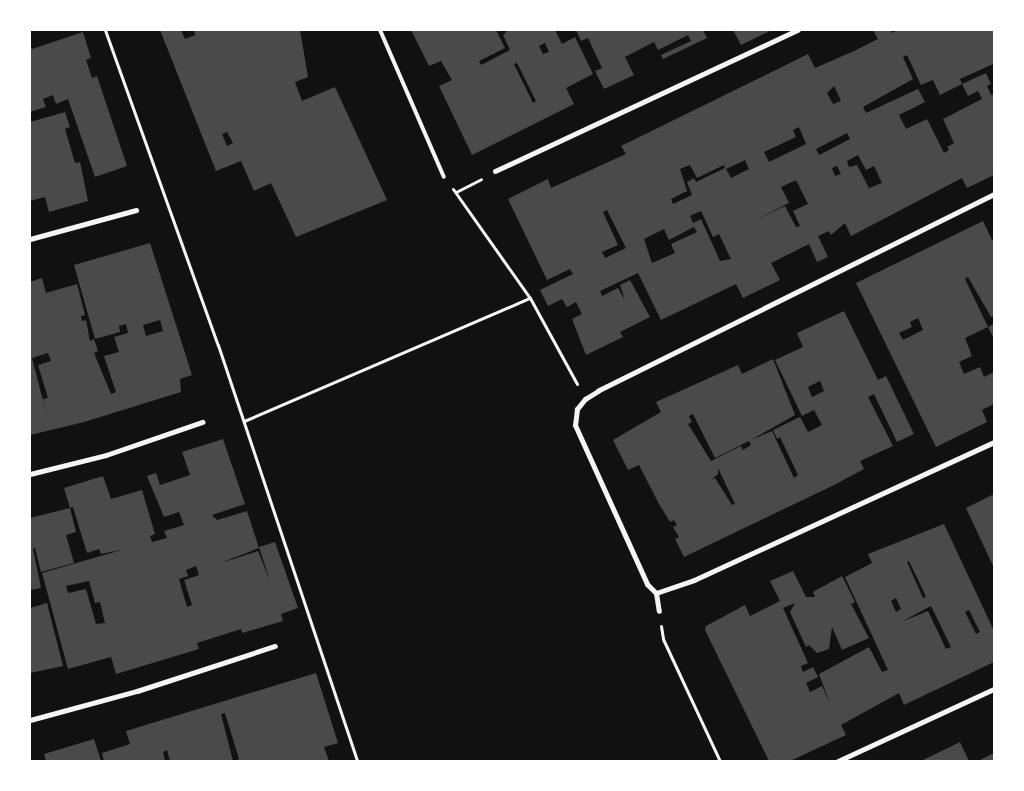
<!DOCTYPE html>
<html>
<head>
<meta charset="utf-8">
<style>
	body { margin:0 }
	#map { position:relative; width:1024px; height:791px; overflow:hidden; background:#111; font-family:Raleway,sans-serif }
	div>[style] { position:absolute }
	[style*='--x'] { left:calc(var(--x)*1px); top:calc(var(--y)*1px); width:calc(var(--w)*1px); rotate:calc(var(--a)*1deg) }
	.building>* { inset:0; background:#4a4a4a }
	.path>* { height:3px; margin:-1.5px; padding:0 1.5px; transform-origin:1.5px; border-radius:1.5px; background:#f5f5f5 }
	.service>* { height:4px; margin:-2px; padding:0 2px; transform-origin:2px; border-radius:2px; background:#f5f5f5 }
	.minor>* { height:5px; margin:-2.5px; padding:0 2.5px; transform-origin:2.5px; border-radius:2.5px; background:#f5f5f5 }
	span { translate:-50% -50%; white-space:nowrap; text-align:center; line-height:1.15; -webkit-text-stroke:4.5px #fff; paint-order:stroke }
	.frame { position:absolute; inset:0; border:31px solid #fff; pointer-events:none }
</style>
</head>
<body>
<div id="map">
	<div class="building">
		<i style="clip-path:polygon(evenodd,160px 30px,181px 30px,185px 39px,195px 35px,194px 30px,300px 30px,308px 77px,295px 82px,302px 101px,335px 87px,387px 200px,296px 237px,271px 183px,254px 191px,241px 161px,216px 171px,160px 30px,227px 132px,233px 143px,227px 146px,222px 134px,227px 132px)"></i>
		<i style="clip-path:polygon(evenodd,411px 30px,496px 30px,505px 48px,479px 61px,481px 65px,510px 50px,503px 35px,508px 30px,555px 30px,562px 44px,575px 37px,593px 74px,566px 88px,574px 104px,472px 155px,439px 86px,452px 80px,441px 61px,429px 66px,411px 30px,545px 43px,549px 52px,543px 54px,539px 46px,545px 43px,411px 30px,517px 63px,536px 101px,533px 103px,514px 64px,517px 63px)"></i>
		<i style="clip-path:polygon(576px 30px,703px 30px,707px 38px,663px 59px,661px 55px,691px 41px,688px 35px,658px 50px,654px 42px,625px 57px,634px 75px,604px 89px,595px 71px,602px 68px,588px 38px,581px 41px)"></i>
		<i style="clip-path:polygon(733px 30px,772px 30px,741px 45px)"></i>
		<i style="clip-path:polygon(evenodd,873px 30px,890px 30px,892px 33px,898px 30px,994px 30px,993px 64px,960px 79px,962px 84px,986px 73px,991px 84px,987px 86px,991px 95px,994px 94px,994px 175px,967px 188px,962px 178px,851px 236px,845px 223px,831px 235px,829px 231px,818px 236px,828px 257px,817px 262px,809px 244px,771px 263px,780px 280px,743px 298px,736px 284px,661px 320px,638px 273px,600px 291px,602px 296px,618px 288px,625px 300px,620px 285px,630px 280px,650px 317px,620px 332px,623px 337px,586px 355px,572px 319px,582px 314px,576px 302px,567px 307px,562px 299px,548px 306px,540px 290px,573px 274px,570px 269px,547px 280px,508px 199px,548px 179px,551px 188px,626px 154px,621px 146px,808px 54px,815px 68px,854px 51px,878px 39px,873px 30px,907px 55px,921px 85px,933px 80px,940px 95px,962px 84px,968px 96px,978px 91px,982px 99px,943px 119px,954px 143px,947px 147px,949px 150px,944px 153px,927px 119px,906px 129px,899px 115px,925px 102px,918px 89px,866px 113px,863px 107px,913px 79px,903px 57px,907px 55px,873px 30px,834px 86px,841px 101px,833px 104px,827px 93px,834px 86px,873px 30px,799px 127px,806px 144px,769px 162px,764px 152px,796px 137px,793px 130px,799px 127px,873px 30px,847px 133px,850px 139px,819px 155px,816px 149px,847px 133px,873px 30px,858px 155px,866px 170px,874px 166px,882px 183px,869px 188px,857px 165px,849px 167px,847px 161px,858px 155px,873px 30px,745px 160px,749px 169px,731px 178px,726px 169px,745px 160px,873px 30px,690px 165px,697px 178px,724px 165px,725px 168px,696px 182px,694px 178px,687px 182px,692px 195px,673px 204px,671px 199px,687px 191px,680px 169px,690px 165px,873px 30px,837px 166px,841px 174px,835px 176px,832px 168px,837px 166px,873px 30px,796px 180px,808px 204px,793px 211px,800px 226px,796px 227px,785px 206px,751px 222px,789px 203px,781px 187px,796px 180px,873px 30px,607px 210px,626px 248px,605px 258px,602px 252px,618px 245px,603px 212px,607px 210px,873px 30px,701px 211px,713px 237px,719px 234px,731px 259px,720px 261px,701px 219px,693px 223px,690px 216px,701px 211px,873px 30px,694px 227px,697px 232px,671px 244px,675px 253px,652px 263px,644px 239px,664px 229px,669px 240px,694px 227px)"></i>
		<i style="clip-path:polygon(83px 32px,91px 58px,86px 60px,92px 78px,97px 76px,127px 166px,95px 177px,68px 99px,56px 104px,53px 95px,43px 99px,46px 107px,30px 112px,30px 45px,32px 49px)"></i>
		<i style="clip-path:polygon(65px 112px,70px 127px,65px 129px,75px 163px,80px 162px,88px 201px,49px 212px,45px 197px,30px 201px,30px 122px)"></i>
		<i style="clip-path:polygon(evenodd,983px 221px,992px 240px,994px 239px,994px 316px,991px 317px,968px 277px,965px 279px,988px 327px,994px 324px,994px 339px,988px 327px,965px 338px,972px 356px,959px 362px,964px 374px,980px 367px,984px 377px,994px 372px,994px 404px,982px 410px,987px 422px,936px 447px,856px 283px,983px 221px,918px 318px,923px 330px,903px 340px,899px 333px,912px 327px,910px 322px,918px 318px)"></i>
		<i style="clip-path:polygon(evenodd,150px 243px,192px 375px,180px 379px,181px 392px,84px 422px,30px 435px,30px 282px,42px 278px,46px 293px,77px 284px,85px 315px,81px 316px,82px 321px,86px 320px,90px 341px,94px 339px,98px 351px,94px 353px,111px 394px,116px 392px,104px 356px,119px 352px,114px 337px,128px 333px,126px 324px,119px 326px,120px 332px,95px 339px,74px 265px,150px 243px,160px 320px,163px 331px,146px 336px,143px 325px,160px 320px,150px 243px,48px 353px,51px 361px,38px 365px,48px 398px,43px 399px,48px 420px,32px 358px,48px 353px)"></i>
		<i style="clip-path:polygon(evenodd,844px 311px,878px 380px,886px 376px,914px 434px,897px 442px,874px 394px,868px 397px,893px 446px,860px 461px,864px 469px,834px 485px,684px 557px,675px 539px,679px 537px,673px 527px,677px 525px,674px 520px,670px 522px,659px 504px,639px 465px,628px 470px,613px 440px,661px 412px,656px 402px,738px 365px,742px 374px,773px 359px,795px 415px,751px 440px,772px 431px,794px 478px,798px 475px,780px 437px,777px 439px,773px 430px,800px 417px,808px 432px,822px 425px,814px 410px,802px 416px,775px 360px,803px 347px,797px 333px,844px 311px,820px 381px,824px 391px,812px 397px,808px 387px,820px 381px,844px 311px,693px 414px,715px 458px,749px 441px,751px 445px,743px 450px,741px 446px,711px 461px,688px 424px,692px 422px,689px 416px,693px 414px,844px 311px,718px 468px,735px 504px,732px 505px,715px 478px,711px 480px,718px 474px,718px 468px)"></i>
		<i style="clip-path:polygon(evenodd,223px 439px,245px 504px,212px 515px,217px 520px,247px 511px,259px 548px,218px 564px,258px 551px,270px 581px,259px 547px,275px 542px,298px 608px,281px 614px,283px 621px,242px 633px,241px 629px,197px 643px,199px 649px,116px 674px,111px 657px,68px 669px,42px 573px,125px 549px,101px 554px,99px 549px,87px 553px,73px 507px,70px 508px,76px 532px,66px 535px,74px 563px,41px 572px,35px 548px,33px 549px,41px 588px,30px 590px,30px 518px,70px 508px,64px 488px,103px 476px,111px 499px,142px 490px,155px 534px,150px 536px,152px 542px,167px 538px,164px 531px,184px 525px,179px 512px,164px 517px,147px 476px,156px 473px,160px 485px,190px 475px,182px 452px,223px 439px,196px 566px,199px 575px,184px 580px,192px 605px,187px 607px,179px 579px,188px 576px,186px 570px,196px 566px,223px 439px,89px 581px,95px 603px,100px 602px,105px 623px,96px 624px,86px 589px,68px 593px,66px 586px,89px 581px)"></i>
		<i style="clip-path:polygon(994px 494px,994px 568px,966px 508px)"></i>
		<i style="clip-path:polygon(evenodd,944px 524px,994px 631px,994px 662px,904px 705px,899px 693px,841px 725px,846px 735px,790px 761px,769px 761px,705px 630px,706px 626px,745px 605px,750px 616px,780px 601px,770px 581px,793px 571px,806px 597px,815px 597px,813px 592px,842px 576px,855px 602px,851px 604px,869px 638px,842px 650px,832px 627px,829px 649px,817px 653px,809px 645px,806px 647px,790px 612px,795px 603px,783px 608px,808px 663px,801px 666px,803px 672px,813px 667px,818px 677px,806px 683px,810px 692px,822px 686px,830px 704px,819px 674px,869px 647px,882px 672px,888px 670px,845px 577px,872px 563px,868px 554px,944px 524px,909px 561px,922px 588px,926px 597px,923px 598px,907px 562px,909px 561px,944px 524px,896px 598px,901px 609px,896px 612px,891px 601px,896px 598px,944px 524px,931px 606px,951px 647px,946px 649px,928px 611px,901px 622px,931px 606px,944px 524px,969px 610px,980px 632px,976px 634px,965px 612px,969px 610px)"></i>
		<i style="clip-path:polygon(47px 603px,63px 666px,30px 673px,30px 608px)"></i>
		<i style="clip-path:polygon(316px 673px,338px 743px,324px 747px,329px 761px,235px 761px,239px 759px,225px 713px,221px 714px,233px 761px,170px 761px,167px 750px,163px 752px,165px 761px,104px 761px,102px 753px,130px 744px,126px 731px)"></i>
		<i style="clip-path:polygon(94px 739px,101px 761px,46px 761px,44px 754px)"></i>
		<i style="clip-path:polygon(960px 742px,969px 761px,921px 761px)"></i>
		<i style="clip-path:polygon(994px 753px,994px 761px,978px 761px)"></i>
	</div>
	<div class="path">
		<i style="--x:105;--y:30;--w:335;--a:70.3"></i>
		<i style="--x:218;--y:345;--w:439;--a:71.5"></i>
		<i style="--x:453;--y:189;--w:133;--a:54.8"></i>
		<i style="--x:530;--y:298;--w:98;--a:61.3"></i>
		<i style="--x:456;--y:192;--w:28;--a:-27"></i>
		<i style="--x:244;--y:421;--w:311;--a:-23.3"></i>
		<i style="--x:661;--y:626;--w:13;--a:81"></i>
		<i style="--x:663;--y:639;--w:135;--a:65"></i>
	</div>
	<div class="service">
		<i style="--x:380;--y:30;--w:160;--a:66.5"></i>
	</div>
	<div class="minor">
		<i style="--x:495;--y:171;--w:334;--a:-25"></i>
		<i style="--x:994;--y:194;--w:442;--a:153.6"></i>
		<i style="--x:598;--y:391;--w:15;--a:148"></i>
		<i style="--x:585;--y:399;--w:13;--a:129"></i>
		<i style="--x:577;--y:409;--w:16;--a:97"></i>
		<i style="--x:575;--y:425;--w:175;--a:65.6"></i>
		<i style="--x:647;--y:584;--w:13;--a:45"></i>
		<i style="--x:656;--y:593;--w:40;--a:-18.9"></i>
		<i style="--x:694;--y:580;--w:330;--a:-24.7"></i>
		<i style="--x:30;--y:239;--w:110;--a:-15.3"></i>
		<i style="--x:30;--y:474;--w:78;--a:-14"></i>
		<i style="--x:106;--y:455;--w:102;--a:-19"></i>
		<i style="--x:656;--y:593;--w:18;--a:81"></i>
		<i style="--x:30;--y:720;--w:111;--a:-15.2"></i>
		<i style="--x:137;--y:691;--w:145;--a:-18.1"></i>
		<i style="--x:838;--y:761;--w:172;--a:-24.8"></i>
	</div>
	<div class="frame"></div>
</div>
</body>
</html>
